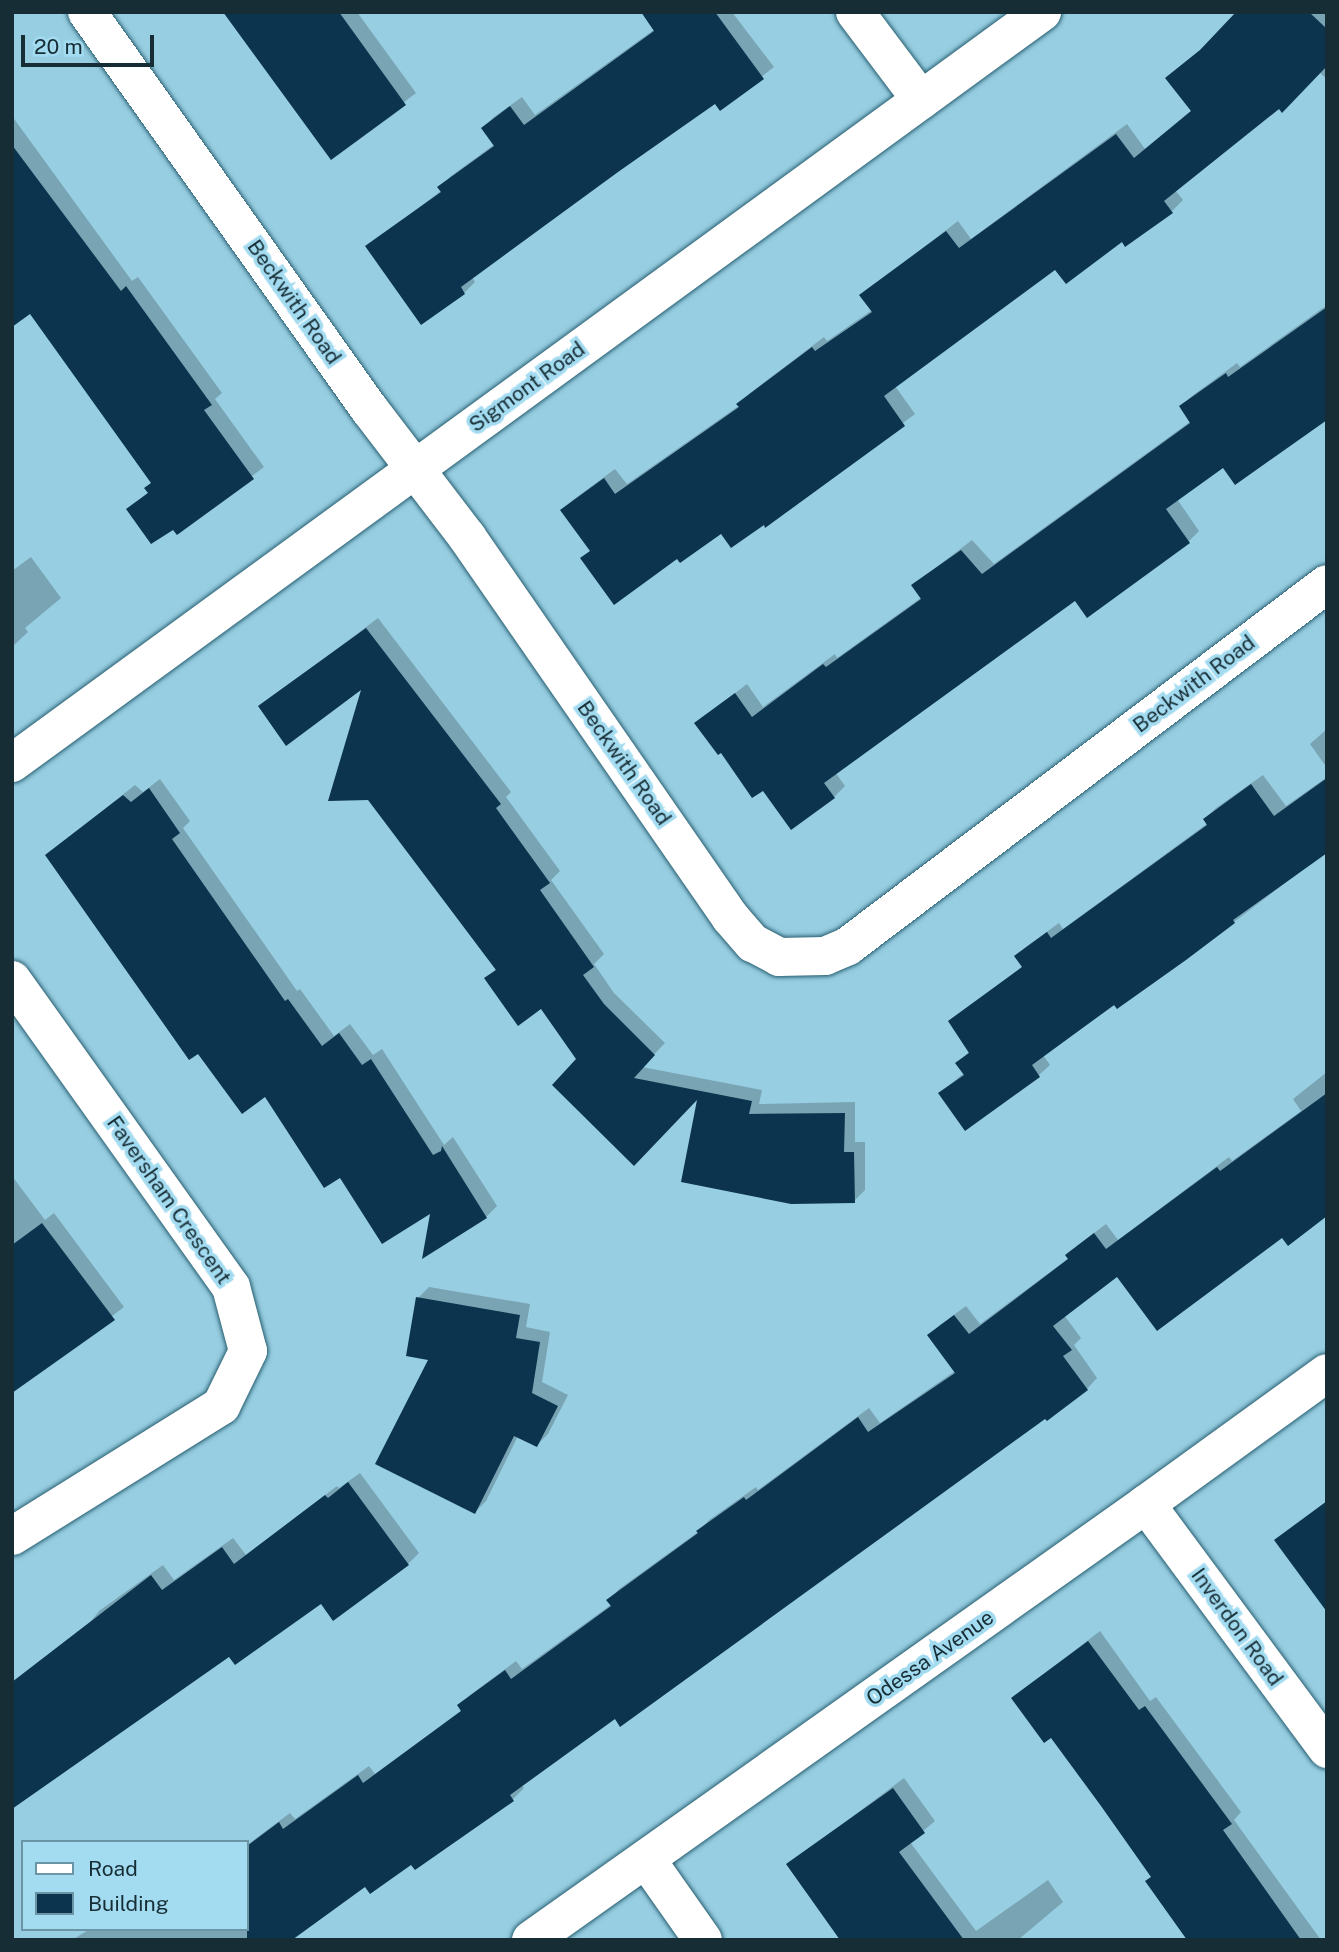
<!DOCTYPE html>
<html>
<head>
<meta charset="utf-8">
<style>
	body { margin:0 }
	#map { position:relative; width:1339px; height:1952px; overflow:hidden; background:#97cee2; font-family:"Public Sans",sans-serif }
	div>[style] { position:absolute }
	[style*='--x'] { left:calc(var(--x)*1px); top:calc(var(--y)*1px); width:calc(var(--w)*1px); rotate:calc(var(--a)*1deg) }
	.shadow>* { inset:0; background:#0003 }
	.building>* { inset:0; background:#0c344e }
	.roads { filter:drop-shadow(0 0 2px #285e70) drop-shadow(0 0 2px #285e70) }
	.minor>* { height:38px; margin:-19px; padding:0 19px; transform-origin:19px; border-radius:19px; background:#fff }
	span { translate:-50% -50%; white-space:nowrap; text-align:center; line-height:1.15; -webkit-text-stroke:7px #a3dbf0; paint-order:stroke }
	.street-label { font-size:21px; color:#172d35 }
	.frame { position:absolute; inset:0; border:14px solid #172d35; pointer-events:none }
	.legend { position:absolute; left:21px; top:1840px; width:228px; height:91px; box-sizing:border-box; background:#a3dbf0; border:2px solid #6b95a5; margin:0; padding:9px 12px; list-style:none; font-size:21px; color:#172d35 }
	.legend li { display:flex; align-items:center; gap:14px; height:35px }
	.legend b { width:35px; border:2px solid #6b95a5 }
	.scale { position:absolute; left:21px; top:35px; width:133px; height:32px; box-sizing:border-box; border:4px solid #172d35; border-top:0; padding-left:9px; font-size:21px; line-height:24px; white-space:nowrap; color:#172d35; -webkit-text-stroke:5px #a3dbf0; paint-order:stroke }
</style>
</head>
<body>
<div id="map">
	<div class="shadow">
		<i style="clip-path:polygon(225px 12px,357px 12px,416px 93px,331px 158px)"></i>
		<i style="clip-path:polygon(643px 12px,732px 12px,774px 67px,720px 109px,715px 102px,472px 277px,475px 282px,464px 293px,367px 247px,442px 190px,440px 187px,451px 176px,495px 144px,483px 128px,494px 117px,522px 97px,535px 115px,655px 29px)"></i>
		<i style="clip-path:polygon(1238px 12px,1327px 12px,1327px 79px,1319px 72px,1175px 190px,1183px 200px,1172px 211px,1122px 240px,1055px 267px,895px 386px,915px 414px,766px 525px,764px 523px,721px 531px,678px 557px,582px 558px,591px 550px,562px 510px,573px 500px,615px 469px,627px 484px,740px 405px,749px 394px,824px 337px,827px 341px,872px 310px,861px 295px,958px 221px,971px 239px,1127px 124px,1145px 149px,1192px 110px,1167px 78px,1211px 41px)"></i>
		<i style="clip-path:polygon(12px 116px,132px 281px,138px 277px,222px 393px,215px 399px,264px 467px,177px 532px,173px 527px,128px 509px,149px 492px,152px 482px,31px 312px,12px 298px)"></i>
		<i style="clip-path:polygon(1327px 305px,1327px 418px,1223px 465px,1177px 499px,1199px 531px,1189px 541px,1075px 598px,835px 772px,845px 786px,834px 797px,764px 788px,721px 751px,696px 723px,747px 684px,763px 707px,835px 654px,837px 658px,922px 597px,913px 585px,972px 540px,994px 564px,1191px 421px,1181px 406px,1192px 396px,1237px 363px,1240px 367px)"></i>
		<i style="clip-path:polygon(31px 557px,61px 598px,25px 628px,28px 632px,12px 647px,12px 571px)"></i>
		<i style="clip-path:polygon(378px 618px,511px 792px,506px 797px,560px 871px,551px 880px,604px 954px,594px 964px,614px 993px,665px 1043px,642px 1067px,762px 1090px,759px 1104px,855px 1102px,855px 1142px,865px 1142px,865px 1190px,854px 1201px,700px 1095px,634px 1163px,579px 1059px,541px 1007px,486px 979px,497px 968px,364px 686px,260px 707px)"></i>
		<i style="clip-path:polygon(1327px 729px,1327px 768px,1310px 744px)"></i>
		<i style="clip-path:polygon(1263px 775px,1286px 806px,1327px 777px,1327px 851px,1234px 922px,1043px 1055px,1050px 1065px,1039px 1075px,940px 1093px,964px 1073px,957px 1063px,970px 1051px,950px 1022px,1023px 966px,1016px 956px,1027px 946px,1059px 923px,1063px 929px,1208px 823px,1205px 819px,1216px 808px)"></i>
		<i style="clip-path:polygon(160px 779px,190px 821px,183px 828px,297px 991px,300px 989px,334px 1036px,350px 1024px,373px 1055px,382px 1049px,444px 1145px,453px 1137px,497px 1206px,486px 1217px,432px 1210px,340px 1175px,47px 855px,135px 785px,143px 792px)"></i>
		<i style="clip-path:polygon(1327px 1072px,1327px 1166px,1282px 1235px,1117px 1275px,1064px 1315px,1081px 1338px,1074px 1345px,1097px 1378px,1087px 1389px,615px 1716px,521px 1784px,524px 1788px,513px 1799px,473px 1829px,366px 1885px,289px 1940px,72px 1940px,90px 1929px,247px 1929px,247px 1845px,290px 1813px,295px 1819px,369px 1766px,375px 1774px,462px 1710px,459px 1706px,470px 1695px,516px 1661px,522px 1669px,612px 1604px,609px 1600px,619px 1589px,698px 1532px,709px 1520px,756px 1487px,758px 1490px,869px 1408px,880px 1423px,955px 1371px,929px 1335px,940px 1325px,966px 1306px,980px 1324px,1069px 1258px,1067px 1255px,1078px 1245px,1106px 1224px,1118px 1240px,1229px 1157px,1232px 1161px,1301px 1111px,1293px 1099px)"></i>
		<i style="clip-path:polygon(12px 1176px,45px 1220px,54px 1213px,124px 1307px,12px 1391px)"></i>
		<i style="clip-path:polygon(429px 1287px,530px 1304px,526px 1327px,550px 1332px,542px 1382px,568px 1395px,548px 1434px,537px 1445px,518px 1436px,486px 1501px,475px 1512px,430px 1359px,418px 1298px)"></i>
		<i style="clip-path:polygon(360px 1473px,419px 1553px,408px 1564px,321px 1602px,230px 1654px,18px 1679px,89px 1624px,99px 1611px,163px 1565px,174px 1580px,233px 1538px,246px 1555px,337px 1486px,339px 1488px)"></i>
		<i style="clip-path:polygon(1327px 1501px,1327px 1589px,1277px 1540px)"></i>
		<i style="clip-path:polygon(1100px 1631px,1150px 1701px,1156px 1697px,1241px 1812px,1234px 1820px,1321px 1940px,1191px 1940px,1152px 1876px,1052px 1736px,1013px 1698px)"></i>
		<i style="clip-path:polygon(904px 1778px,935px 1821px,910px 1842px,976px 1931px,1048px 1880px,1063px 1902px,1018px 1940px,841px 1940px,789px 1864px)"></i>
	</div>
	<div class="building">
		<i style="clip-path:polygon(223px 12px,339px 12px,406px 105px,331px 160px)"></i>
		<i style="clip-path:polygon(641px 12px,715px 12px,764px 79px,720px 111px,715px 104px,618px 172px,461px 287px,465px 294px,421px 325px,365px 246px,441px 192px,437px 187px,494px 146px,481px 128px,510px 106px,524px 125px,654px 31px)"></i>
		<i style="clip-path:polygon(1236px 12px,1309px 12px,1327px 29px,1327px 66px,1282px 113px,1279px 109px,1164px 201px,1173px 213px,1125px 247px,1122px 242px,1066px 284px,1055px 270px,884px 396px,905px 426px,765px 528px,764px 525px,731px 548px,721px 534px,680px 563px,677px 559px,614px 605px,580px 558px,590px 551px,560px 510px,604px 478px,615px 494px,739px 407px,736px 404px,812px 347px,815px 351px,872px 312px,859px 295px,946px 231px,959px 248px,1116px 134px,1134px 158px,1191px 111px,1165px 78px,1200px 50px)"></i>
		<i style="clip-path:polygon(12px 145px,121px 291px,126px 286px,212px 405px,204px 410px,254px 479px,177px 535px,173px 530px,151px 544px,126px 509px,148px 493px,144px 488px,151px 483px,30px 314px,12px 327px)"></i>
		<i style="clip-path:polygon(1327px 307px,1327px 420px,1235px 485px,1223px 468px,1166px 509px,1190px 543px,1087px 618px,1075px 601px,824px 783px,835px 798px,791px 830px,763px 791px,752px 798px,721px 753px,718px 755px,694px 723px,735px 693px,752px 717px,823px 664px,826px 667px,921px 599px,911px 585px,961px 550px,982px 574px,1190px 423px,1179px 406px,1226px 373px,1228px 377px)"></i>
		<i style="clip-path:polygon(366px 628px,501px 804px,496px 808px,550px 883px,540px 890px,594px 967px,583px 975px,604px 1004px,655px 1055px,634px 1078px,752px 1101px,749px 1114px,845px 1113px,844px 1152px,854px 1152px,855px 1203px,791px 1204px,681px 1182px,697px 1100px,634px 1166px,552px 1085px,576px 1059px,541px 1009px,518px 1026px,484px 978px,496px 970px,368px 800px,328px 801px,361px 690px,286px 746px,258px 706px)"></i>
		<i style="clip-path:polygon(1327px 778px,1327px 853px,1233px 920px,1235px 923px,1186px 960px,1117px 1009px,1114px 1005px,1032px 1065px,1040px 1077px,965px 1131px,938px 1093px,964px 1075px,955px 1063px,969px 1053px,948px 1021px,1022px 967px,1014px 956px,1047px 932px,1051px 938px,1207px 825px,1203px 819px,1251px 784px,1274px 816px)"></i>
		<i style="clip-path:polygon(149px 788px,180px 833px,172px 839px,285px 1001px,288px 999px,322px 1046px,339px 1033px,362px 1065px,371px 1059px,433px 1155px,441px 1151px,442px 1146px,487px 1218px,422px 1259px,430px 1214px,382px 1244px,340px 1178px,324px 1188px,265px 1097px,242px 1114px,198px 1054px,189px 1060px,45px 855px,123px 795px,131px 802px)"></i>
		<i style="clip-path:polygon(1327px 1093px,1327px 1216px,1288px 1246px,1282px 1238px,1157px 1331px,1117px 1277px,1053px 1326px,1072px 1350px,1063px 1356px,1088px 1390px,1047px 1421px,1045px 1419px,620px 1727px,615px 1719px,510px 1795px,514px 1801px,415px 1870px,411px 1865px,370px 1894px,365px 1887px,292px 1940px,247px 1940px,247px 1846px,279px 1822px,283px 1829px,358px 1775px,363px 1783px,461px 1711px,457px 1705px,505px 1670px,511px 1679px,611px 1606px,606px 1600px,698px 1533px,696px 1531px,744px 1497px,746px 1500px,858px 1417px,868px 1432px,955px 1373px,927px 1335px,954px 1315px,969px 1334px,1068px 1259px,1065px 1255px,1094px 1233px,1106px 1249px,1217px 1167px,1220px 1171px)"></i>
		<i style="clip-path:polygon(42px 1223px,115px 1320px,12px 1393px,12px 1245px)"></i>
		<i style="clip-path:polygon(416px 1297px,520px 1315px,516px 1338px,540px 1342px,532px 1393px,558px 1406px,537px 1447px,514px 1436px,475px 1514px,375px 1464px,428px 1360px,406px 1356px)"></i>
		<i style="clip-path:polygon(348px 1482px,409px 1565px,333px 1621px,321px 1604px,235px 1665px,229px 1657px,12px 1809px,12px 1682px,151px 1575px,162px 1590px,222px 1547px,234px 1564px,325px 1495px,328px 1498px)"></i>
		<i style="clip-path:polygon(1327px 1501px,1327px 1612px,1274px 1540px)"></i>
		<i style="clip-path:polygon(1088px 1641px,1139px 1710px,1145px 1706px,1232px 1824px,1223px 1830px,1301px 1940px,1187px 1940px,1145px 1881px,1151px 1877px,1101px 1806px,1051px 1738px,1044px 1743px,1011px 1698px)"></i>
		<i style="clip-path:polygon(893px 1788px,925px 1833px,899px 1852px,964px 1940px,840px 1940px,786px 1864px)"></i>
	</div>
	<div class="roads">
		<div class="minor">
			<i style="--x:87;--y:12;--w:488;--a:54.6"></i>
			<i style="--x:370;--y:410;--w:160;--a:52.6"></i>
			<i style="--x:467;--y:537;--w:462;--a:55.3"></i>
			<i style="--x:730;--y:917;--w:35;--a:49"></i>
			<i style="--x:753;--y:943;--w:30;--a:28"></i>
			<i style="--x:779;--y:957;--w:46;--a:-1.2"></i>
			<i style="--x:825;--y:956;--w:25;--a:-23"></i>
			<i style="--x:848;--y:946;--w:600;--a:-37.08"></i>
			<i style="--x:855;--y:12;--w:110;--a:53.1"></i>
			<i style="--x:12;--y:763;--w:1275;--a:-36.1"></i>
			<i style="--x:12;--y:980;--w:377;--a:54.5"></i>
			<i style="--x:231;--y:1287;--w:66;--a:75.1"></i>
			<i style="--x:248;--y:1351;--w:61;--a:116.1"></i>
			<i style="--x:221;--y:1406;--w:246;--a:148.1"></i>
			<i style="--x:1146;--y:1504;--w:305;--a:53.5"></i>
			<i style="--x:646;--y:1859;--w:99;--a:54.9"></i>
			<i style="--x:531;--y:1940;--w:754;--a:-35.33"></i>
			<i style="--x:1146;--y:1504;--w:223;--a:-35.9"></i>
		</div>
	</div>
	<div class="street-label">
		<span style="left:294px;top:302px;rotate:55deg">Beckwith Road</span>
		<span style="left:527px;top:387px;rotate:-36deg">Sigmont Road</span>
		<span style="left:1194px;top:684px;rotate:-37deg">Beckwith Road</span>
		<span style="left:624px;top:763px;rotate:55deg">Beckwith Road</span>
		<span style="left:169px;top:1200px;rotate:55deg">Faversham Crescent</span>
		<span style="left:1237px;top:1627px;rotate:54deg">Inverdon Road</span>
		<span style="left:930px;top:1658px;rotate:-35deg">Odessa Avenue</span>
	</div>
	<div class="frame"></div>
	<ul class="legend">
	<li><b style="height:9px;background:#fff"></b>Road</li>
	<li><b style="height:19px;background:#0c344e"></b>Building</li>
	</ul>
	<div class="scale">20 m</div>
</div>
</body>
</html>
